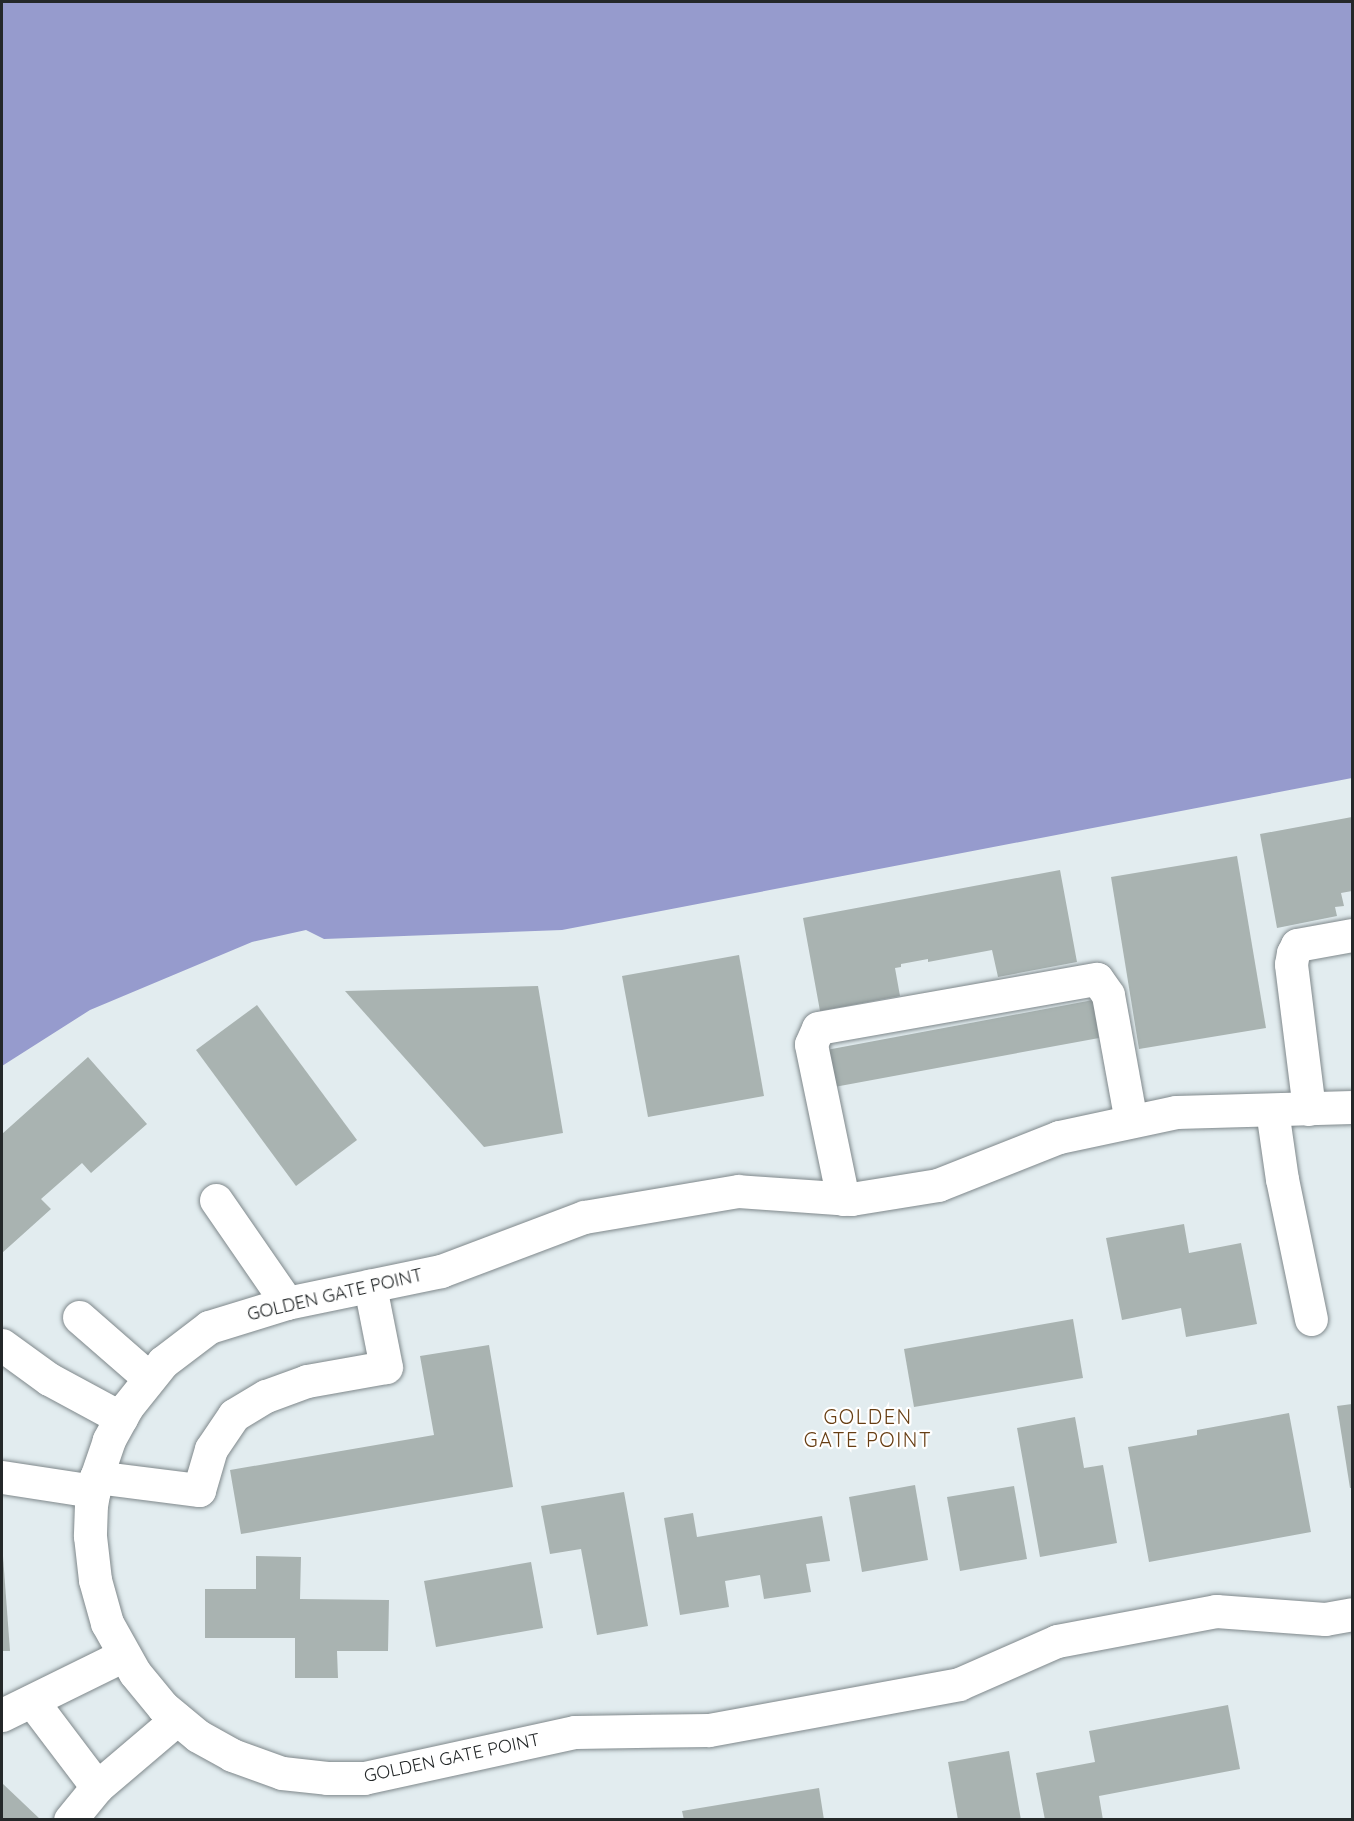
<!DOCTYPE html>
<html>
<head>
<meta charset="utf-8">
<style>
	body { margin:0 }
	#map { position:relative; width:1354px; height:1821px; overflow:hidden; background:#e2ecef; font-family:Quicksand,sans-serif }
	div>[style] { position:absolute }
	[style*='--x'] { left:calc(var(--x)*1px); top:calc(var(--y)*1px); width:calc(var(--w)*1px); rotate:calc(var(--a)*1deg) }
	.water>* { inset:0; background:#969bcd }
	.building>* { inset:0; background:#a9b3b1 }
	.roads { filter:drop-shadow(0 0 2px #7f888b) drop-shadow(0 0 2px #7f888b) }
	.minor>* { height:33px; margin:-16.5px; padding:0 16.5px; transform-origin:16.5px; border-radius:16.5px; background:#fff }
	span { translate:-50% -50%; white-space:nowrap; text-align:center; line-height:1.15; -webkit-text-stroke:4.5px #fff; paint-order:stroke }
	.street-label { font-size:18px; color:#242829 }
	.neighbourhood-label { font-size:20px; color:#673e13; letter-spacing:1.5px }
	.frame { position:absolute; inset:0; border:3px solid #242829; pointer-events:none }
</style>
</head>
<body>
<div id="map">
	<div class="water">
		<i style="clip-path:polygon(2px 2px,1352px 2px,1352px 778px,562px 930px,324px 939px,306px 930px,252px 942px,90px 1010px,2px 1066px)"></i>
	</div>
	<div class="building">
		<i style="clip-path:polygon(1352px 817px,1352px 891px,1341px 893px,1344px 906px,1335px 907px,1337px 916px,1277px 928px,1260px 834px)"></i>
		<i style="clip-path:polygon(1237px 856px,1266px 1028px,1139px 1049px,1111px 877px)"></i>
		<i style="clip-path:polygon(1060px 870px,1077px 962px,998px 977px,992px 950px,928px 962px,928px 959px,901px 964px,901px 967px,895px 968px,900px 996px,820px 1011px,803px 918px)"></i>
		<i style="clip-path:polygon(739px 955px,764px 1096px,648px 1117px,622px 976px)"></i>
		<i style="clip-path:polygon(538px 986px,563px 1133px,484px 1147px,345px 991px)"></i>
		<i style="clip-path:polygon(1093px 1000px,1099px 1038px,829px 1088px,821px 1051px)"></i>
		<i style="clip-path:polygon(257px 1005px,357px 1140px,296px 1186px,196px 1050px)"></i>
		<i style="clip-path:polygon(88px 1057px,147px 1124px,91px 1173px,82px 1163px,41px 1199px,51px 1209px,2px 1253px,2px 1134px)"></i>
		<i style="clip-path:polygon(1184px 1224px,1189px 1253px,1241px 1243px,1257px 1324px,1186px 1337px,1181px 1308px,1122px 1320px,1106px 1238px)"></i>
		<i style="clip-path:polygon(1073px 1319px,1083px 1378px,914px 1407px,904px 1349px)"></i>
		<i style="clip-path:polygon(489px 1345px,513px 1487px,241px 1534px,230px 1470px,434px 1435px,420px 1356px)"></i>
		<i style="clip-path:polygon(1352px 1404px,1352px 1488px,1350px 1488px,1337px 1406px)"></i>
		<i style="clip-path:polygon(1289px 1413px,1311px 1532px,1149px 1562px,1128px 1447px,1197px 1435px,1197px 1430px)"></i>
		<i style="clip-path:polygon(1075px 1417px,1084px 1468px,1103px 1465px,1117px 1543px,1040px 1557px,1017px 1428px)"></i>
		<i style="clip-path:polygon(915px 1485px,928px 1560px,862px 1572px,849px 1497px)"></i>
		<i style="clip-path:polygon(1014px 1486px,1027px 1559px,960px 1571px,947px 1497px)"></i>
		<i style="clip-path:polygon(624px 1492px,648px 1626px,597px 1635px,581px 1549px,550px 1554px,541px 1506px)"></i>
		<i style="clip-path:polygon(693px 1513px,697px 1537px,822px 1516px,830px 1561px,806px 1564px,811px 1592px,764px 1599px,760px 1575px,725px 1581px,729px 1607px,680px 1615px,664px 1518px)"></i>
		<i style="clip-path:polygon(2px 1543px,10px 1651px,2px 1651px)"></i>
		<i style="clip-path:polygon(256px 1556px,301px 1557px,300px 1599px,389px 1600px,388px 1651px,337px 1651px,338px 1678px,295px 1678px,295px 1638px,205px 1638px,205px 1589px,256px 1589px)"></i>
		<i style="clip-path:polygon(531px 1562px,543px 1628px,436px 1647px,424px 1581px)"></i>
		<i style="clip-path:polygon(1228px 1705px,1240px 1769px,1099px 1796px,1103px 1820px,1045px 1820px,1036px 1773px,1095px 1762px,1089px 1731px)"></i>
		<i style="clip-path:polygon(1009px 1751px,1021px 1820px,958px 1820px,948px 1762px)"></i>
		<i style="clip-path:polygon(2px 1783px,41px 1820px,2px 1820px)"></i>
		<i style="clip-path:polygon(819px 1788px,824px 1820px,684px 1820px,682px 1811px)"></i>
	</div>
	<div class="roads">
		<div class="minor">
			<i style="--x:1352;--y:1107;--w:176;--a:178.4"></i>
			<i style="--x:1176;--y:1112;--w:120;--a:167.9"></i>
			<i style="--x:1059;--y:1137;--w:130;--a:158.4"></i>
			<i style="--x:938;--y:1185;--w:88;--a:170.9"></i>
			<i style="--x:851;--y:1199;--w:113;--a:-176"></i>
			<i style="--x:738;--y:1191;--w:156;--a:170.4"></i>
			<i style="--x:584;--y:1217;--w:153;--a:159.3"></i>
			<i style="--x:441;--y:1271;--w:157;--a:168.3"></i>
			<i style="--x:287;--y:1303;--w:82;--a:162.9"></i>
			<i style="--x:209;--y:1327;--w:58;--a:142.7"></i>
			<i style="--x:163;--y:1362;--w:58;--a:128.7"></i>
			<i style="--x:127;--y:1407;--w:38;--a:119"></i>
			<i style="--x:109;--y:1440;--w:39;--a:109"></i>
			<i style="--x:96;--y:1477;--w:27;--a:100"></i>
			<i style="--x:91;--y:1504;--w:32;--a:92"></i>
			<i style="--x:90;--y:1536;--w:44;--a:83.5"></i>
			<i style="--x:95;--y:1580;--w:45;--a:74.4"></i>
			<i style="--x:107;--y:1623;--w:57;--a:60.8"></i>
			<i style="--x:135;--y:1673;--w:44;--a:50.5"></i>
			<i style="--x:163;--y:1707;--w:45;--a:39.6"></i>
			<i style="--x:198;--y:1736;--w:39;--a:29"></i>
			<i style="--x:232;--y:1755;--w:53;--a:19.8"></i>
			<i style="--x:282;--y:1773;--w:45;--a:6.3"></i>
			<i style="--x:327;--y:1778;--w:37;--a:0"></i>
			<i style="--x:364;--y:1778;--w:216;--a:-12.3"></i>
			<i style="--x:575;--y:1732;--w:134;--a:-0.9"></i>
			<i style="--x:709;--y:1730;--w:254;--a:-10.4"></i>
			<i style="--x:959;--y:1684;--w:107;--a:-23.7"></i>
			<i style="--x:1057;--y:1641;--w:162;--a:-10.7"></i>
			<i style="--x:1216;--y:1611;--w:109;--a:4.2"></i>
			<i style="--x:1325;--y:1619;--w:27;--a:-10"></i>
			<i style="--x:1309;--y:1109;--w:146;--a:-97.1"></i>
			<i style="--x:1291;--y:964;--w:11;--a:-80"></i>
			<i style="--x:1293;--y:953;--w:9;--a:-63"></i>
			<i style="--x:1297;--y:945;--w:56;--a:-10.3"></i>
			<i style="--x:1272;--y:1110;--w:70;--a:81.8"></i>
			<i style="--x:1282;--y:1179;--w:143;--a:78.3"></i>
			<i style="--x:843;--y:1199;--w:158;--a:-101.7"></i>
			<i style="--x:811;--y:1044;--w:17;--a:-66"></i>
			<i style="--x:818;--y:1028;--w:283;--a:-10"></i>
			<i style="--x:1097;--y:979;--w:19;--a:55"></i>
			<i style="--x:1108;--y:995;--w:128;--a:79.7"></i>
			<i style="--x:216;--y:1200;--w:125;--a:55.4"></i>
			<i style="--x:79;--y:1317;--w:93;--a:41.1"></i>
			<i style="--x:2;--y:1345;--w:58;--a:35.9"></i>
			<i style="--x:49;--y:1379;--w:82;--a:28.4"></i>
			<i style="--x:2;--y:1477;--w:93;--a:8.7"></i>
			<i style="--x:96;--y:1477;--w:104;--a:7.2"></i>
			<i style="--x:199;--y:1490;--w:43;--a:-73.7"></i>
			<i style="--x:211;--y:1449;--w:41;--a:-55.9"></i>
			<i style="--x:234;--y:1415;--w:37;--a:-31"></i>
			<i style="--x:266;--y:1396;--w:44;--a:-20.1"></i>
			<i style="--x:307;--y:1381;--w:80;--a:-10"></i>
			<i style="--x:386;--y:1367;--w:83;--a:-101.2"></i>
			<i style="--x:32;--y:1701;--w:108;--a:52.9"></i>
			<i style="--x:2;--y:1715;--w:136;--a:-26.2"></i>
			<i style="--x:70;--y:1820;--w:43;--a:-50.7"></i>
			<i style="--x:97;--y:1787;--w:105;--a:-40.4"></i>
		</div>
	</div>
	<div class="street-label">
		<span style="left:335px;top:1295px;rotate:-13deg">GOLDEN GATE POINT</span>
		<span style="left:452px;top:1758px;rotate:-12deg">GOLDEN GATE POINT</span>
	</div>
	<div class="neighbourhood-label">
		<span style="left:868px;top:1428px">GOLDEN<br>GATE POINT</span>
	</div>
	<div class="frame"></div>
</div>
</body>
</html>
